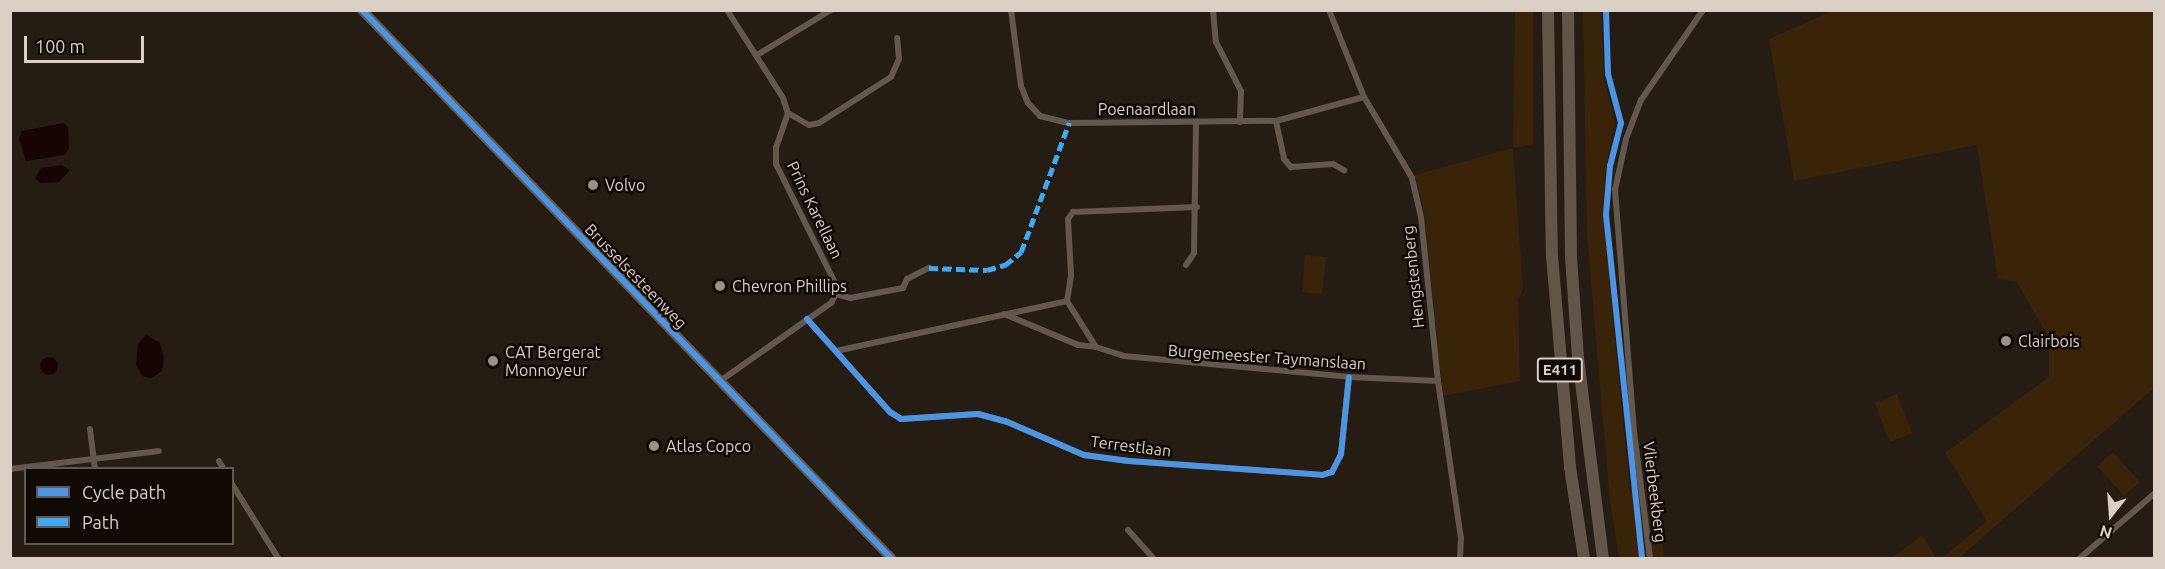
<!DOCTYPE html>
<html>
<head>
<meta charset="utf-8">
<style>
	body { margin:0 }
	#map { position:relative; width:2165px; height:569px; overflow:hidden; background:#251c13; font-family:Ubuntu,sans-serif }
	div>[style] { position:absolute }
	[style*='--x'] { left:calc(var(--x)*1px); top:calc(var(--y)*1px); width:calc(var(--w)*1px); rotate:calc(var(--a)*1deg) }
	.green>* { inset:0; background:#3a2409 }
	.water>* { inset:0; background:#160502 }
	.round { border-radius:50% }
	.minor>* { height:6px; margin:-3px; padding:0 3px; transform-origin:3px; border-radius:3px; background:#62584e }
	.primary>* { height:10px; margin:-5px; padding:0 5px; transform-origin:5px; border-radius:5px; background:#65584a }
	.motorway>* { height:12px; margin:-6px; padding:0 6px; transform-origin:6px; border-radius:6px; background:#615649 }
	.quiet>* { height:4.5px; margin-top:-2.25px; transform-origin:0; background:repeating-linear-gradient(90deg,#3fa9f5 0 9px,transparent 0 13.5px) }
	.cycleway>* { height:6px; margin:-3px; padding:0 3px; transform-origin:3px; border-radius:3px; background:#4d94e3 }
	.dots>* { width:16px; height:16px; translate:-50% -50%; box-sizing:border-box; border:3px solid #100904; border-radius:50% }
	span { translate:-50% -50%; white-space:nowrap; text-align:center; line-height:1.15; -webkit-text-stroke:5px #100904; paint-order:stroke }
	.shield-label span { padding:2px 4px; background:#100904; border:2px solid; border-radius:4px; -webkit-text-stroke-width:0 }
	.shield-label { font-size:15px; color:#dad0c6; font-weight:700 }
	.street-label { font-size:16px; color:#dad0c6 }
	.poi-label { font-size:16px; color:#dad0c6 }
	.left { translate:0 -50%; text-align:left }
	.frame { position:absolute; inset:0; border:12px solid #dad0c6; pointer-events:none }
	.legend { position:absolute; left:24px; top:467px; width:210px; height:78px; box-sizing:border-box; background:#100904; border:2px solid #615952; margin:0; padding:8px 10px; list-style:none; font-size:18px; color:#dad0c6 }
	.legend li { display:flex; align-items:center; gap:12px; height:30px }
	.legend b { width:30px; border:2px solid #615952 }
	.north { position:absolute; left:2081px; top:485px; width:60px; height:60px; -webkit-text-stroke:4px #100904; paint-order:stroke; rotate:197deg; font-size:16px; font-weight:700; line-height:24px; text-align:center; color:#dad0c6 }
	.north::after { content:''; display:block; margin:auto; width:21px; height:27px; background:#dad0c6; clip-path:polygon(50% 0,100% 100%,50% 72%,0 100%) }
	.scale { position:absolute; left:24px; top:36px; width:120px; height:27px; box-sizing:border-box; border:3px solid #dad0c6; border-top:0; padding-left:8px; font-size:18px; line-height:21px; white-space:nowrap; color:#dad0c6; -webkit-text-stroke:4px #100904; paint-order:stroke }
</style>
</head>
<body>
<div id="map">
	<div class="green">
		<i style="clip-path:polygon(1835px 10px,2154px 11px,2154px 388px,1959px 558px,1942px 558px,1987px 521px,1945px 453px,2049px 377px,2049px 338px,2017px 282px,1998px 279px,1977px 145px,1794px 181px,1769px 39px)"></i>
		<i style="clip-path:polygon(1515px 11px,1533px 11px,1533px 144px,1513px 148px,1523px 289px,1518px 300px,1520px 381px,1443px 396px,1424px 211px,1415px 175px,1513px 148px)"></i>
		<i style="clip-path:polygon(1583px 11px,1601px 11px,1604px 80px,1615px 121px,1605px 174px,1603px 216px,1630px 494px,1657px 484px,1664px 558px,1619px 558px,1610px 501px,1587px 235px)"></i>
		<i style="clip-path:polygon(1305px 255px,1326px 257px,1322px 294px,1302px 292px)"></i>
		<i style="clip-path:polygon(1897px 394px,1912px 433px,1890px 442px,1875px 403px)"></i>
		<i style="clip-path:polygon(2113px 452px,2140px 482px,2124px 496px,2097px 466px)"></i>
		<i style="clip-path:polygon(1922px 535px,1936px 558px,1892px 558px)"></i>
	</div>
	<div class="water">
		<i style="clip-path:polygon(64px 123px,68px 127px,69px 148px,65px 155px,26px 161px,19px 138px,22px 131px)"></i>
		<i style="clip-path:polygon(61px 165px,70px 170px,59px 182px,40px 183px,35px 178px,41px 168px)"></i>
		<i style="clip-path:polygon(146px 335px,160px 343px,164px 358px,162px 371px,151px 378px,142px 376px,136px 364px,138px 344px)"></i>
		<i class="round" style="left:40px;top:357px;width:18px;height:18px"></i>
	</div>
	<div class="minor">
		<i style="--x:727;--y:10;--w:104;--a:57.5"></i>
		<i style="--x:783;--y:98;--w:16;--a:72"></i>
		<i style="--x:788;--y:113;--w:36;--a:109"></i>
		<i style="--x:776;--y:147;--w:17;--a:90"></i>
		<i style="--x:776;--y:164;--w:133;--a:63.6"></i>
		<i style="--x:835;--y:283;--w:11;--a:85"></i>
		<i style="--x:1011;--y:10;--w:77;--a:82.5"></i>
		<i style="--x:1021;--y:86;--w:18;--a:68"></i>
		<i style="--x:1028;--y:103;--w:18;--a:47"></i>
		<i style="--x:1040;--y:116;--w:30;--a:14"></i>
		<i style="--x:1069;--y:123;--w:207;--a:-0.6"></i>
		<i style="--x:1276;--y:121;--w:91;--a:-15.3"></i>
		<i style="--x:1213;--y:10;--w:32;--a:85"></i>
		<i style="--x:1216;--y:42;--w:55;--a:63"></i>
		<i style="--x:1241;--y:91;--w:31;--a:92"></i>
		<i style="--x:1329;--y:10;--w:94;--a:68.1"></i>
		<i style="--x:1364;--y:97;--w:94;--a:59.3"></i>
		<i style="--x:1412;--y:178;--w:40;--a:77"></i>
		<i style="--x:1421;--y:217;--w:165;--a:84.1"></i>
		<i style="--x:1438;--y:381;--w:159;--a:81.7"></i>
		<i style="--x:1461;--y:538;--w:20;--a:93"></i>
		<i style="--x:757;--y:55;--w:87;--a:-31.3"></i>
		<i style="--x:788;--y:113;--w:24;--a:30"></i>
		<i style="--x:809;--y:125;--w:10;--a:-11"></i>
		<i style="--x:819;--y:123;--w:85;--a:-32.6"></i>
		<i style="--x:891;--y:77;--w:20;--a:-66"></i>
		<i style="--x:899;--y:59;--w:21;--a:-95"></i>
		<i style="--x:1276;--y:121;--w:39;--a:78"></i>
		<i style="--x:1284;--y:159;--w:11;--a:49"></i>
		<i style="--x:1291;--y:167;--w:42;--a:-4.1"></i>
		<i style="--x:1333;--y:164;--w:13;--a:29"></i>
		<i style="--x:1186;--y:265;--w:14;--a:-56"></i>
		<i style="--x:1194;--y:253;--w:131;--a:-89.1"></i>
		<i style="--x:836;--y:294;--w:15;--a:16"></i>
		<i style="--x:850;--y:298;--w:54;--a:-10.7"></i>
		<i style="--x:903;--y:288;--w:10;--a:-66"></i>
		<i style="--x:907;--y:279;--w:25;--a:-27"></i>
		<i style="--x:1067;--y:301;--w:26;--a:-81"></i>
		<i style="--x:1071;--y:275;--w:56;--a:-93.1"></i>
		<i style="--x:1068;--y:219;--w:9;--a:-54"></i>
		<i style="--x:1073;--y:212;--w:124;--a:-2.3"></i>
		<i style="--x:1004;--y:314;--w:80;--a:22.7"></i>
		<i style="--x:1078;--y:345;--w:18;--a:6"></i>
		<i style="--x:807;--y:319;--w:125;--a:48.3"></i>
		<i style="--x:890;--y:412;--w:13;--a:32"></i>
		<i style="--x:901;--y:419;--w:77;--a:-3.7"></i>
		<i style="--x:978;--y:414;--w:28;--a:15"></i>
		<i style="--x:1005;--y:421;--w:86;--a:23.3"></i>
		<i style="--x:1084;--y:455;--w:45;--a:7.6"></i>
		<i style="--x:1129;--y:461;--w:194;--a:4.1"></i>
		<i style="--x:1322;--y:475;--w:10;--a:-17"></i>
		<i style="--x:1332;--y:472;--w:20;--a:-63"></i>
		<i style="--x:1341;--y:454;--w:77;--a:-84.1"></i>
		<i style="--x:836;--y:351;--w:236;--a:-12.2"></i>
		<i style="--x:1067;--y:301;--w:54;--a:57.8"></i>
		<i style="--x:1096;--y:347;--w:29;--a:18"></i>
		<i style="--x:1124;--y:356;--w:226;--a:5.3"></i>
		<i style="--x:1349;--y:377;--w:89;--a:2.6"></i>
		<i style="--x:720;--y:381;--w:136;--a:-35.1"></i>
		<i style="--x:831;--y:303;--w:10;--a:-61"></i>
		<i style="--x:90;--y:429;--w:39;--a:83"></i>
		<i style="--x:219;--y:461;--w:8;--a:60"></i>
		<i style="--x:10;--y:469;--w:150;--a:-6.9"></i>
		<i style="--x:232;--y:484;--w:87;--a:58.1"></i>
		<i style="--x:1128;--y:530;--w:38;--a:48"></i>
		<i style="--x:1650;--y:558;--w:128;--a:-97.2"></i>
		<i style="--x:1634;--y:431;--w:242;--a:-94.5"></i>
		<i style="--x:1615;--y:190;--w:52;--a:-77.8"></i>
		<i style="--x:1626;--y:139;--w:42;--a:-69"></i>
		<i style="--x:1641;--y:100;--w:109;--a:-55.4"></i>
		<i style="--x:2080;--y:558;--w:98;--a:-40.9"></i>
	</div>
	<div class="primary">
		<i style="--x:362;--y:10;--w:762;--a:46.01"></i>
	</div>
	<div class="motorway">
		<i style="--x:1548;--y:10;--w:246;--a:89.1"></i>
		<i style="--x:1552;--y:256;--w:212;--a:85.1"></i>
		<i style="--x:1570;--y:467;--w:92;--a:81.3"></i>
		<i style="--x:1568;--y:10;--w:247;--a:89.3"></i>
		<i style="--x:1571;--y:257;--w:101;--a:86"></i>
		<i style="--x:1578;--y:358;--w:202;--a:82.9"></i>
	</div>
	<div class="quiet">
		<i style="--x:929;--y:268;--w:58;--a:2"></i>
		<i style="--x:987;--y:270;--w:19;--a:-16"></i>
		<i style="--x:1005;--y:265;--w:21;--a:-39"></i>
		<i style="--x:1021;--y:252;--w:138;--a:-69.6"></i>
	</div>
	<div class="cycleway">
		<i style="--x:362;--y:10;--w:762;--a:46.01"></i>
		<i style="--x:1606;--y:10;--w:64;--a:88.2"></i>
		<i style="--x:1608;--y:74;--w:51;--a:75.1"></i>
		<i style="--x:1621;--y:123;--w:44;--a:104.3"></i>
		<i style="--x:1610;--y:166;--w:49;--a:94.7"></i>
		<i style="--x:1606;--y:215;--w:345;--a:84"></i>
		<i style="--x:807;--y:319;--w:125;--a:48.3"></i>
		<i style="--x:890;--y:412;--w:13;--a:32"></i>
		<i style="--x:901;--y:419;--w:77;--a:-3.7"></i>
		<i style="--x:978;--y:414;--w:28;--a:15"></i>
		<i style="--x:1005;--y:421;--w:86;--a:23.3"></i>
		<i style="--x:1084;--y:455;--w:45;--a:7.6"></i>
		<i style="--x:1129;--y:461;--w:194;--a:4.1"></i>
		<i style="--x:1322;--y:475;--w:10;--a:-17"></i>
		<i style="--x:1332;--y:472;--w:20;--a:-63"></i>
		<i style="--x:1341;--y:454;--w:77;--a:-84.1"></i>
	</div>
	<div class="dots">
		<i style="left:593px;top:185px;background:#9b9187"></i>
		<i style="left:720px;top:286px;background:#9b9187"></i>
		<i style="left:2006px;top:341px;background:#9b9187"></i>
		<i style="left:493px;top:361px;background:#9b9187"></i>
		<i style="left:654px;top:446px;background:#9b9187"></i>
	</div>
	<div class="shield-label">
		<span style="left:1560px;top:370px">E411</span>
	</div>
	<div class="street-label">
		<span style="left:1147px;top:109px">Poenaardlaan</span>
		<span style="left:815px;top:210px;rotate:64deg">Prins Karellaan</span>
		<span style="left:636px;top:276px;rotate:46deg">Brusselsesteenweg</span>
		<span style="left:1413px;top:277px;rotate:-96deg">Hengstenberg</span>
		<span style="left:1267px;top:357px;rotate:4deg">Burgemeester Taymanslaan</span>
		<span style="left:1131px;top:446px;rotate:7deg">Terrestlaan</span>
		<span style="left:1655px;top:492px;rotate:83deg">Vlierbeekberg</span>
	</div>
	<div class="poi-label">
		<span class="left" style="left:605px;top:185px">Volvo</span>
		<span class="left" style="left:732px;top:286px">Chevron Phillips</span>
		<span class="left" style="left:2018px;top:341px">Clairbois</span>
		<span class="left" style="left:505px;top:361px">CAT Bergerat<br>Monnoyeur</span>
		<span class="left" style="left:666px;top:446px">Atlas Copco</span>
	</div>
	<div class="frame"></div>
	<ul class="legend">
	<li><b style="height:8px;background:#4d94e3"></b>Cycle path</li>
	<li><b style="height:8px;background:#3fa9f5"></b>Path</li>
	</ul>
	<div class="north">N</div>
	<div class="scale">100 m</div>
</div>
</body>
</html>
